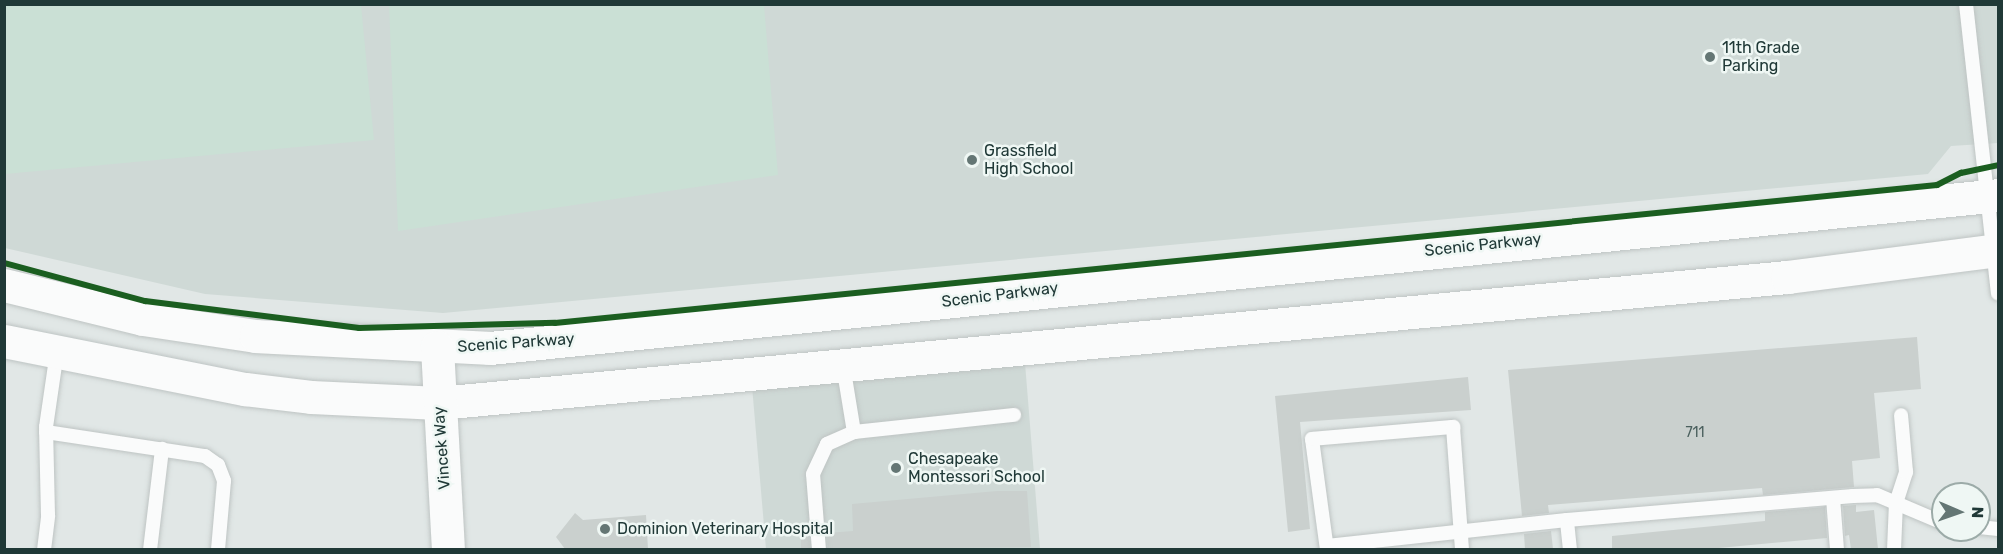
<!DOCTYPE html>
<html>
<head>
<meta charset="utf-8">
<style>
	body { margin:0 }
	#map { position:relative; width:2003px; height:554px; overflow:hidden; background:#e1e7e6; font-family:Rubik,sans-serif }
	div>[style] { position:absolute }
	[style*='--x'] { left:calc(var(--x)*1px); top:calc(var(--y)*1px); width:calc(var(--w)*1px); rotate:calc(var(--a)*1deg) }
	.built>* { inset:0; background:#cfd9d6 }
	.green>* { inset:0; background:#cae0d5 }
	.building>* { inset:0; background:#cad0ce }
	.roads { filter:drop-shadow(0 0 2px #bec4c3) drop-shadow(0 0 2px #bec4c3) }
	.lane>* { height:14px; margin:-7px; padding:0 7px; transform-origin:7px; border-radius:7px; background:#fafbfb }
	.secondary>* { height:33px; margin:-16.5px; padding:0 16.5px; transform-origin:16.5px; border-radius:16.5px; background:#fafbfb }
	.cycleway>* { height:6px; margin:-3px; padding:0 3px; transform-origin:3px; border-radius:3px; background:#1b5e20 }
	.dots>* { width:16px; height:16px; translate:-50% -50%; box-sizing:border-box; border:3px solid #eff7f4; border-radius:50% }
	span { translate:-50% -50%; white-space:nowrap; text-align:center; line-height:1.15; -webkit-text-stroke:5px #eff7f4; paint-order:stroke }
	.number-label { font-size:14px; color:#4b605e }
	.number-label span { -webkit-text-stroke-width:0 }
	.poi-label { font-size:16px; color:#203937 }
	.left { translate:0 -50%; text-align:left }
	.street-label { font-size:16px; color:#203937 }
	.frame { position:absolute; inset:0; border:6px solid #203937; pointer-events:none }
	.north { position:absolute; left:1931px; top:482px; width:60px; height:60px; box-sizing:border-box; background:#eff7f4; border:2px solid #9caba8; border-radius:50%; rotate:92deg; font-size:16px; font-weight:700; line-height:24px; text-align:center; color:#203937 }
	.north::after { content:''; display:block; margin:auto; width:21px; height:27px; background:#647674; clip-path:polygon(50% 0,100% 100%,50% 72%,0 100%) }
</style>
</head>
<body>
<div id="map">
	<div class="built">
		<i style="clip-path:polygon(5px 5px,1998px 5px,1998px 143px,1951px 146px,1928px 174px,443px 313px,205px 294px,5px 248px)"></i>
		<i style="clip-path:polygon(1025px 363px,1040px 549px,766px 549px,752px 386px)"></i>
	</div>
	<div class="green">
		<i style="clip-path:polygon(5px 4px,361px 5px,374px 140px,5px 174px)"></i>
		<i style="clip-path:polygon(389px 5px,764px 5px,778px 175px,398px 231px)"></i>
	</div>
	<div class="building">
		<i style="clip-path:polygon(1917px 337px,1921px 389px,1874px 393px,1880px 458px,1852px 461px,1854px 487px,1763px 495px,1762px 488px,1548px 505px,1549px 513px,1522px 516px,1508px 370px)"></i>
		<i style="clip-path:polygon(1468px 377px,1471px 410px,1300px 422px,1310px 529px,1288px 532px,1275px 396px)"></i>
		<i style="clip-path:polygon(997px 491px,1027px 491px,1031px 547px,828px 549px,827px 533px,853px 531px,852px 504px)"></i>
		<i style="clip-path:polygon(1856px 505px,1856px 512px,1874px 510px,1878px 549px,1851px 549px,1849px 535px,1845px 536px,1843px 506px)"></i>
		<i style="clip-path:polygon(1825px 507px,1827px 538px,1708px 549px,1612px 549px,1612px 536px,1765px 521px,1765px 512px)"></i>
		<i style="clip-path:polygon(575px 513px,583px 520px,646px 515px,648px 549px,565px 549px,556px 537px)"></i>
		<i style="clip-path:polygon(1551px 531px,1553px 549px,1525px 549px,1524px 534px)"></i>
		<i style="clip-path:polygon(809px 534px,810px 549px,801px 549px,801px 535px)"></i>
	</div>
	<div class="roads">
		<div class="lane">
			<i style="--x:1966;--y:4;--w:291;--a:83.7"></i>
			<i style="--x:843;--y:365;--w:68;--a:80.7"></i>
			<i style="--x:46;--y:432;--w:161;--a:8.6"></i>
			<i style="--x:205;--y:456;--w:16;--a:35"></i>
			<i style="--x:218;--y:465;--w:17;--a:69"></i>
			<i style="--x:224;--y:481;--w:69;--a:95"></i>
			<i style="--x:1833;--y:498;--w:52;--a:85.6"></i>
			<i style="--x:1979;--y:527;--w:19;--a:6"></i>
			<i style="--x:1327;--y:546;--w:241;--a:-6.2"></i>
			<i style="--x:44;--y:550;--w:35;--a:-83"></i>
			<i style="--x:48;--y:515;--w:88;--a:-91.3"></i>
			<i style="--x:46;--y:427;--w:76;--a:-81.7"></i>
			<i style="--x:150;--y:550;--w:102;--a:-83.2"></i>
			<i style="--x:819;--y:550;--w:76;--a:-94.5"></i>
			<i style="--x:813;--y:474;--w:33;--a:-65"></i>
			<i style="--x:827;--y:444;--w:30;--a:-24"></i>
			<i style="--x:854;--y:432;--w:161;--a:-6.1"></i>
			<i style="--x:1327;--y:550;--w:112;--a:-97.7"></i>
			<i style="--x:1312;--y:439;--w:142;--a:-4.9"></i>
			<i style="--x:1453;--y:427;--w:123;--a:85.8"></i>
			<i style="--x:1570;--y:550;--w:30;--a:-96"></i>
			<i style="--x:1567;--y:520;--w:287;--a:-4.8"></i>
			<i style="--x:1853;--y:496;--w:24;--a:-2"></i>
			<i style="--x:1877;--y:495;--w:72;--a:23"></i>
			<i style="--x:1894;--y:550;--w:47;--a:-87.6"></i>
			<i style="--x:1896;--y:503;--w:33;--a:-72"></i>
			<i style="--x:1906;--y:472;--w:57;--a:-95"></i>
		</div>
		<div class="secondary">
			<i style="--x:4;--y:285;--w:143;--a:13.7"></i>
			<i style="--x:143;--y:319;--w:114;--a:8.6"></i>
			<i style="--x:256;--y:336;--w:234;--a:2.9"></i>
			<i style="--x:490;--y:348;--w:1516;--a:-5.79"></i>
			<i style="--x:4;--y:341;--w:246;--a:11.3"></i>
			<i style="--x:245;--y:389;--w:66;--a:6.9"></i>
			<i style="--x:311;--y:397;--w:128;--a:2.7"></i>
			<i style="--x:439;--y:403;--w:1354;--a:-5.34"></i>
			<i style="--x:1787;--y:277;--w:213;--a:-7.3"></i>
			<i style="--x:437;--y:347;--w:203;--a:86.9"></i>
		</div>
	</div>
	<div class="cycleway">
		<i style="--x:4;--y:263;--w:146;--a:15.1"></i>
		<i style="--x:145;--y:301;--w:216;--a:7.2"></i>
		<i style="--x:359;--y:328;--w:196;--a:-1.5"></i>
		<i style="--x:555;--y:323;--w:1389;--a:-5.7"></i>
		<i style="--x:1937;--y:185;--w:27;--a:-27"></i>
		<i style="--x:1961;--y:173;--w:38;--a:-12"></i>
	</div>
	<div class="dots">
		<i style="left:1710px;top:57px;background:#647674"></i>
		<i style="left:972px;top:160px;background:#647674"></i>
		<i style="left:896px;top:468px;background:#647674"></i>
		<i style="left:605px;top:529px;background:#647674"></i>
	</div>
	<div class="number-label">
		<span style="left:1695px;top:433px">711</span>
	</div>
	<div class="poi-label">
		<span class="left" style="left:1722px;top:57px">11th Grade<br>Parking</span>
		<span class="left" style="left:984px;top:160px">Grassfield<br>High School</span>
		<span class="left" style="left:908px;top:468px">Chesapeake<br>Montessori School</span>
		<span class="left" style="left:617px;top:529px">Dominion Veterinary Hospital</span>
	</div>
	<div class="street-label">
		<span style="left:1483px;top:245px;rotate:-6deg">Scenic Parkway</span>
		<span style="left:1000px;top:295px;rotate:-7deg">Scenic Parkway</span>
		<span style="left:516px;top:343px;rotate:-4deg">Scenic Parkway</span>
		<span style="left:442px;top:448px;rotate:-94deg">Vincek Way</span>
	</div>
	<div class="frame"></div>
	<div class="north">N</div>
</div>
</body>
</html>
